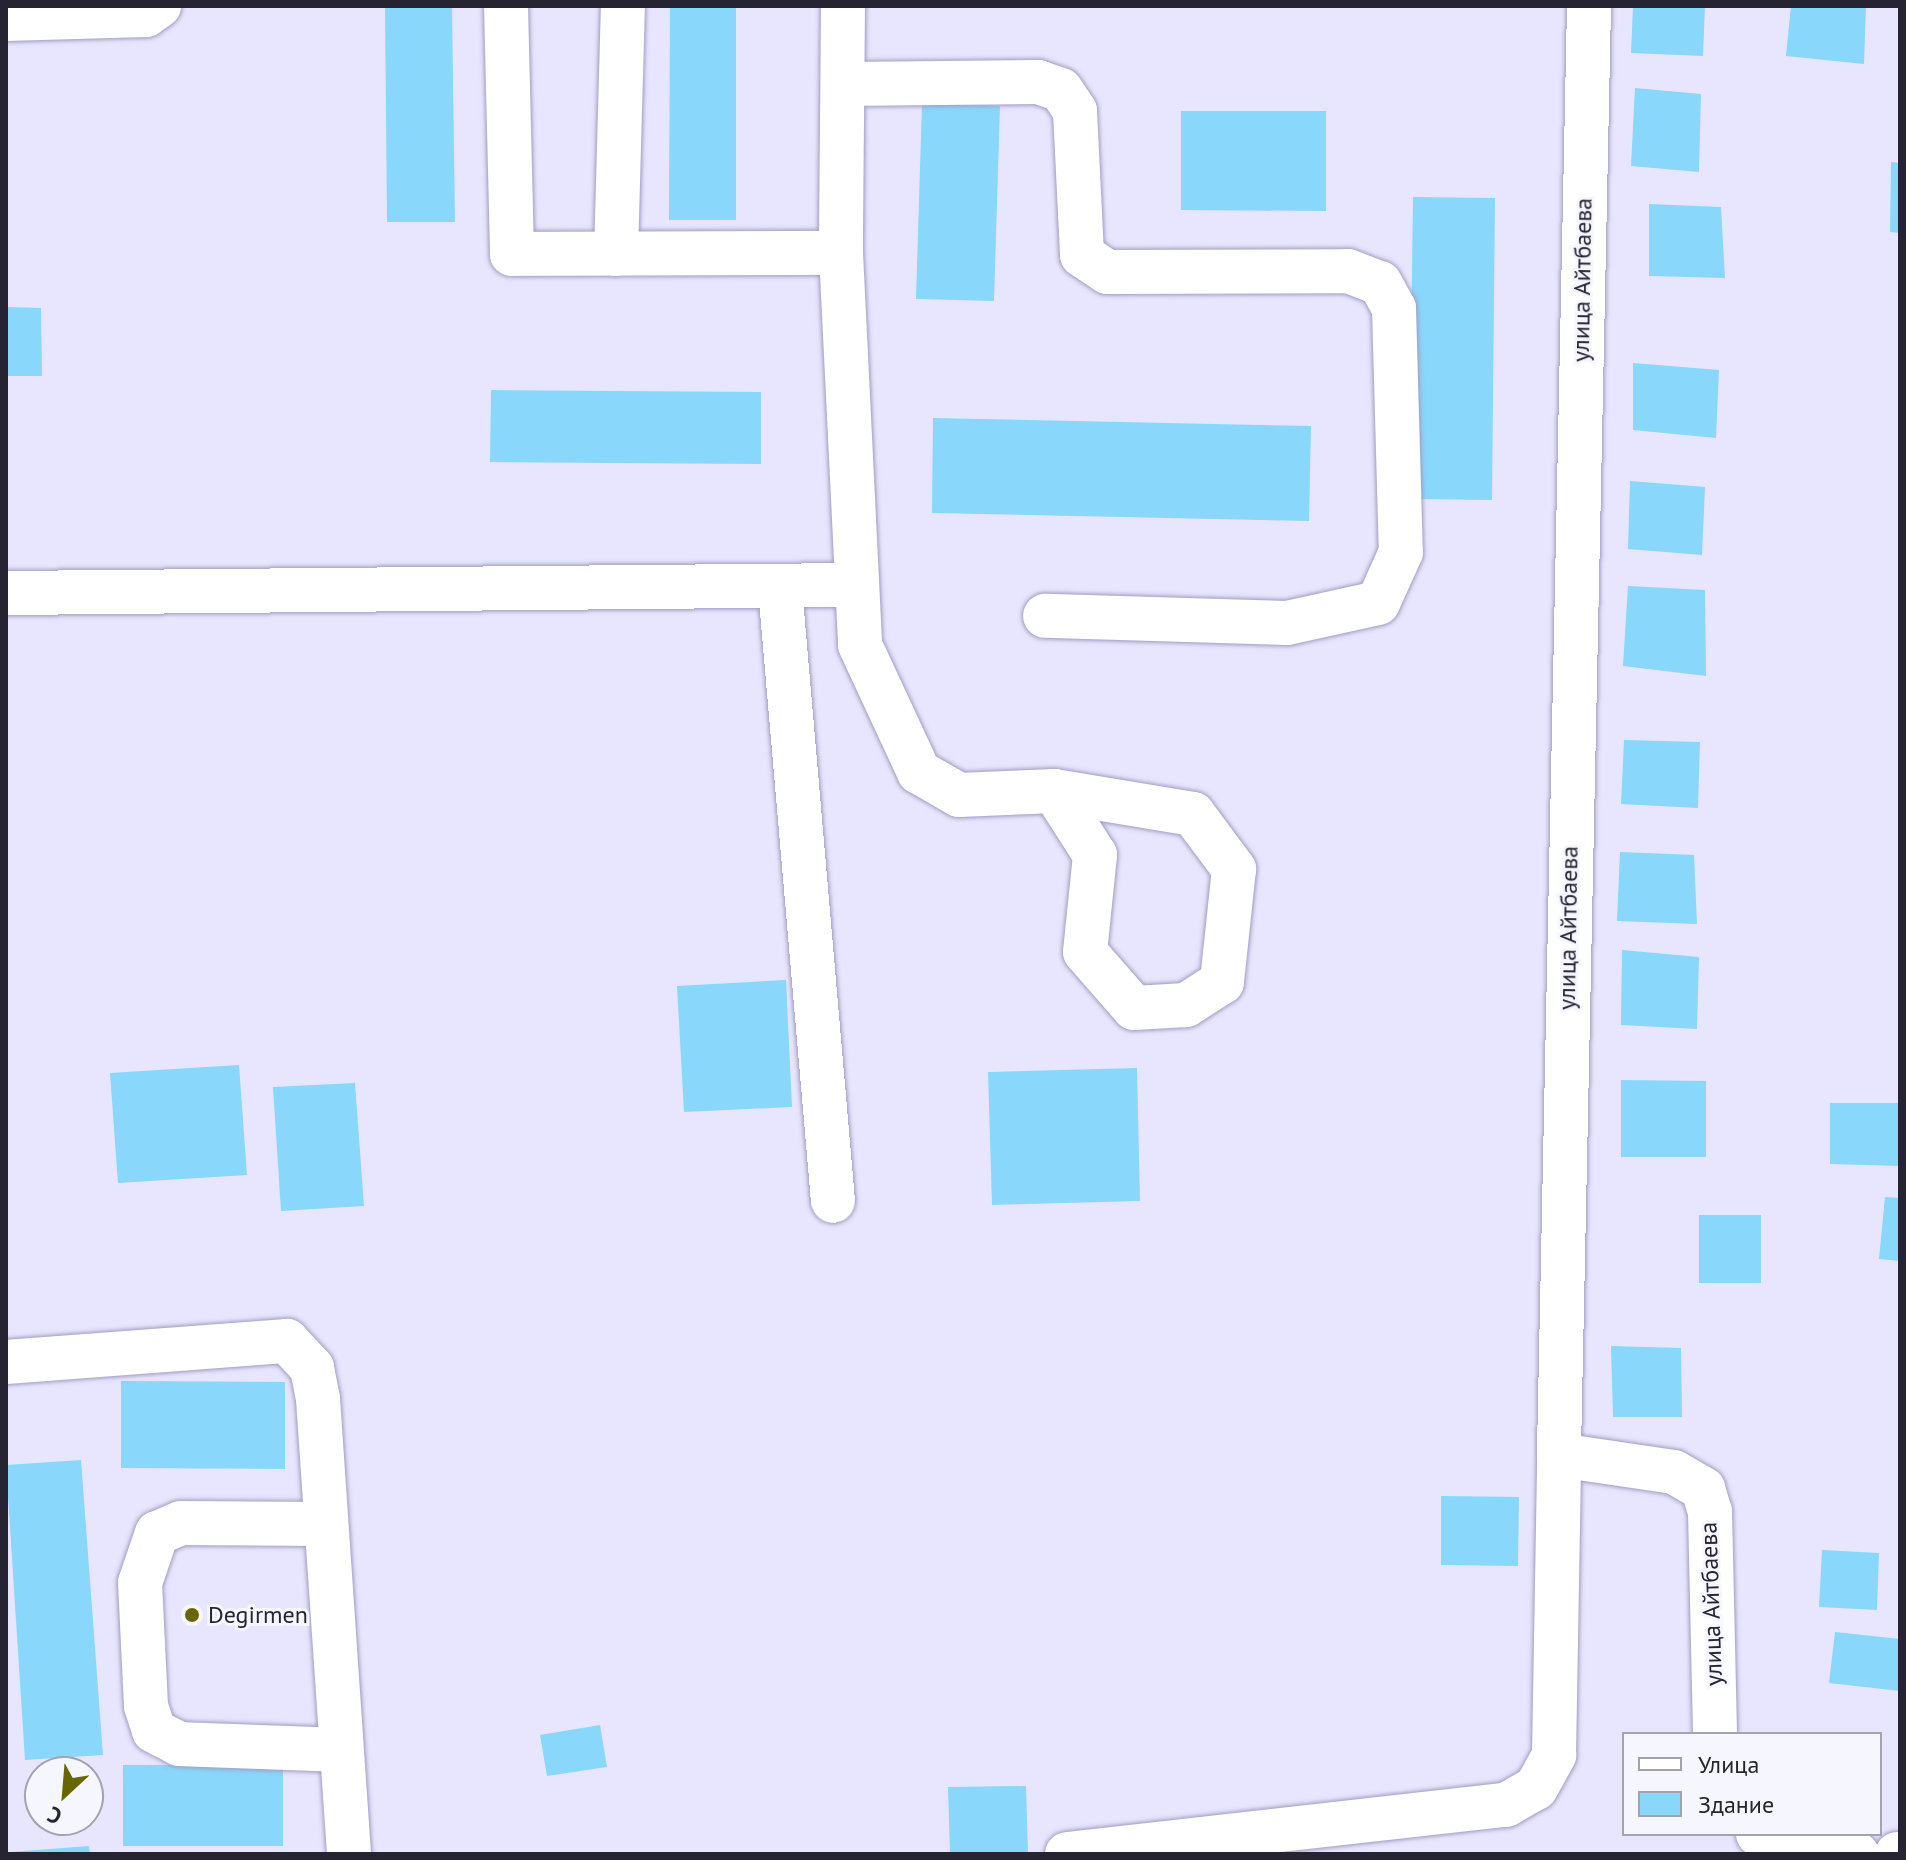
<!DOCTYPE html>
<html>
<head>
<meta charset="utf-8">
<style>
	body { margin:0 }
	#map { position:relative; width:1906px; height:1860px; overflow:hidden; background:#e8e6fe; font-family:"PT Sans",sans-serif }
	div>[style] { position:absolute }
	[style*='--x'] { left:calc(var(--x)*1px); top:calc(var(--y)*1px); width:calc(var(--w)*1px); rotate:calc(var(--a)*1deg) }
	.building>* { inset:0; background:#89d7fa }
	.roads { filter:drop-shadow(0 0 2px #a09dc3) drop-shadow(0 0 2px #a09dc3) }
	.minor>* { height:44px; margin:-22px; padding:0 22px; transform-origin:22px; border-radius:22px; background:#fff }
	.dots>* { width:22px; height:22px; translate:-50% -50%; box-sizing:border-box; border:4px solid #f6f6fe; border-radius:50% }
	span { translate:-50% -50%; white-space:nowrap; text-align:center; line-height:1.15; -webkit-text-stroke:6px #f6f6fe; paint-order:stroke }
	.street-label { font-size:24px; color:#262433 }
	.poi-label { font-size:24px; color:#262433 }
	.left { translate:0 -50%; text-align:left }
	.frame { position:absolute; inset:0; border:8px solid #262433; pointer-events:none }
	.legend { position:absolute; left:1622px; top:1732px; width:260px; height:104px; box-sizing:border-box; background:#f6f6fe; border:2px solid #a3a2ad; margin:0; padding:10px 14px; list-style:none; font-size:24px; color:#262433 }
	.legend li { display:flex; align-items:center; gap:16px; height:40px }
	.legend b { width:40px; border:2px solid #a3a2ad }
	.north { position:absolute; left:24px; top:1756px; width:80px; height:80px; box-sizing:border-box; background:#f6f6fe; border:2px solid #a3a2ad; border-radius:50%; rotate:206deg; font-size:22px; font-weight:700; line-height:32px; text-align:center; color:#262433 }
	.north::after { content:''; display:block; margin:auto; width:28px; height:36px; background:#686600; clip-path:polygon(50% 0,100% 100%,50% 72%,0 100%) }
</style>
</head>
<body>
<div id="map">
	<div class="building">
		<i style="clip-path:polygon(385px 6px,452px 6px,455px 222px,387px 222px)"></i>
		<i style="clip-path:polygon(670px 6px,736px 6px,736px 220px,669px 220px)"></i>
		<i style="clip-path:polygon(1633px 6px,1705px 6px,1703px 56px,1631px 53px)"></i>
		<i style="clip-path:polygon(1791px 6px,1866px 6px,1864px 64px,1786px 56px)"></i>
		<i style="clip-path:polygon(1635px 88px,1701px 94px,1699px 172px,1631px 166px)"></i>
		<i style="clip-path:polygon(922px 103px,1000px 106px,994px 301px,916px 299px)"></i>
		<i style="clip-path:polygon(1181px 111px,1326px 111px,1326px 211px,1181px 210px)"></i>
		<i style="clip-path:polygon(1891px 162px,1900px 163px,1900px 233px,1890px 232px)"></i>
		<i style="clip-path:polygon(1413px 197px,1495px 198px,1492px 500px,1409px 499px)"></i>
		<i style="clip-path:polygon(1649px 204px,1721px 207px,1725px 278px,1649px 276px)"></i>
		<i style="clip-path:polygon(6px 307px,41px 308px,42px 376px,6px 376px)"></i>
		<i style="clip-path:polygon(1633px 363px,1719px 370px,1716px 438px,1633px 430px)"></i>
		<i style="clip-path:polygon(491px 390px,761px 392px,761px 464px,490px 462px)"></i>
		<i style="clip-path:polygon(933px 418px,1311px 426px,1309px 521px,932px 513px)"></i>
		<i style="clip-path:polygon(1630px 481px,1705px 487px,1702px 555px,1628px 549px)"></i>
		<i style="clip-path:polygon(1628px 586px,1705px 590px,1706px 676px,1623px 666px)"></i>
		<i style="clip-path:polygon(1624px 740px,1700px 742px,1698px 808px,1621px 804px)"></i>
		<i style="clip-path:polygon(1620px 852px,1694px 855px,1697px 924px,1617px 921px)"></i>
		<i style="clip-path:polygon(1622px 950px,1699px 957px,1697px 1029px,1621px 1025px)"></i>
		<i style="clip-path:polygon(786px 980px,792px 1107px,684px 1112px,677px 986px)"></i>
		<i style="clip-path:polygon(239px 1065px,247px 1175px,118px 1183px,110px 1073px)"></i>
		<i style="clip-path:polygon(1137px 1068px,1140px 1201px,992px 1205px,988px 1072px)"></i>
		<i style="clip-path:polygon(1621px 1080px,1706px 1081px,1706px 1157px,1621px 1157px)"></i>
		<i style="clip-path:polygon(355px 1083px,364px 1206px,281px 1211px,273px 1087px)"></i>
		<i style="clip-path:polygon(1830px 1103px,1900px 1103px,1900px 1166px,1830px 1164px)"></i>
		<i style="clip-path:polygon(1885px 1197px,1900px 1198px,1900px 1261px,1879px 1259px)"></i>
		<i style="clip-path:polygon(1699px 1215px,1761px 1215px,1761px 1283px,1699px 1283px)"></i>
		<i style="clip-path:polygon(1611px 1346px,1681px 1348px,1682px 1417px,1613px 1417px)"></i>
		<i style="clip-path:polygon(121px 1381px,285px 1382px,285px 1469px,121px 1468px)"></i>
		<i style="clip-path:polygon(81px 1460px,103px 1755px,25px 1760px,6px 1465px)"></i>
		<i style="clip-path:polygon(1441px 1496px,1519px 1497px,1518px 1566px,1441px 1565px)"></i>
		<i style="clip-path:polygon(1822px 1550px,1879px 1553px,1877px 1610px,1819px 1607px)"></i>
		<i style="clip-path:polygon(1835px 1632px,1900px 1639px,1900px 1691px,1829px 1683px)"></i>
		<i style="clip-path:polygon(600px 1725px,607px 1767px,547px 1776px,540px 1735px)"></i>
		<i style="clip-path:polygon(123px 1765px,283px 1765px,283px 1846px,123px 1846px)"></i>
		<i style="clip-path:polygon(1026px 1786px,1028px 1854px,950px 1854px,948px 1787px)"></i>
		<i style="clip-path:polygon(89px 1846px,90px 1854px,10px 1854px,10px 1852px)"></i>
	</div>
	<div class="roads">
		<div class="minor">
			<i style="--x:506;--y:6;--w:248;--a:88.6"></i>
			<i style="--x:512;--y:254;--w:329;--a:-0.2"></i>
			<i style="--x:843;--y:6;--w:247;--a:90.5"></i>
			<i style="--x:841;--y:253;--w:392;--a:87.2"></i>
			<i style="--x:860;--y:645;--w:140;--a:65.1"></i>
			<i style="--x:919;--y:772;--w:46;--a:29.9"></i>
			<i style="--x:959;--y:795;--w:95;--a:-2.4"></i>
			<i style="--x:1054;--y:791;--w:141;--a:9.4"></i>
			<i style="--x:1193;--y:814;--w:69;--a:53.3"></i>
			<i style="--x:1234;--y:869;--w:114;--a:96.1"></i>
			<i style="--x:1222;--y:982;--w:43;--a:147.4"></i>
			<i style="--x:1186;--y:1005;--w:52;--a:176.7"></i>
			<i style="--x:1134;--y:1008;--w:74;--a:-131.2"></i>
			<i style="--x:1085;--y:952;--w:98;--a:-84.1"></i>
			<i style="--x:1095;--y:855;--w:76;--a:-122.6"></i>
			<i style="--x:1589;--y:6;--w:1449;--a:91.19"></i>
			<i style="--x:1559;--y:1455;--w:116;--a:8.4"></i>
			<i style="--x:1674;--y:1472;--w:34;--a:30"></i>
			<i style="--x:1703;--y:1489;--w:24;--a:73"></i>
			<i style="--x:1710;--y:1512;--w:222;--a:88.7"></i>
			<i style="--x:6;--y:19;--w:140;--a:-1.6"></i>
			<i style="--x:146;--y:15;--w:16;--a:-35"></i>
			<i style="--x:843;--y:84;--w:195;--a:-0.6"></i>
			<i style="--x:1038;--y:82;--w:24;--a:19"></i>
			<i style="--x:1061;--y:90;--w:25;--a:56"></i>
			<i style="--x:1075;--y:111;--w:144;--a:87.2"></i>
			<i style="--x:1082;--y:255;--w:30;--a:34"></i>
			<i style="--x:1107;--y:272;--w:241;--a:-0.2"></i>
			<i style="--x:1348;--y:271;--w:34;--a:21"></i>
			<i style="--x:1380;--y:283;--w:29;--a:61"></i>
			<i style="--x:1394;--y:308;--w:244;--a:88.4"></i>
			<i style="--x:1401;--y:552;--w:56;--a:114.3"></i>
			<i style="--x:1378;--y:603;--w:93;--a:167.6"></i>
			<i style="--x:1287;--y:623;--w:242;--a:-178.3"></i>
			<i style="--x:616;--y:254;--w:248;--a:-88.4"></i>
			<i style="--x:780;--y:588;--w:615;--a:85.06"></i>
			<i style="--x:6;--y:593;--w:850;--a:-0.54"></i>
			<i style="--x:6;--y:1362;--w:282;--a:-4.3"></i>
			<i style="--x:287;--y:1341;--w:37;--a:47"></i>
			<i style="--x:312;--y:1368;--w:32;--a:79"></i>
			<i style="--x:318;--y:1399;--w:456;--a:86.1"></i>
			<i style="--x:324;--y:1524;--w:143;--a:-179.6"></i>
			<i style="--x:181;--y:1523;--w:26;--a:157"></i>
			<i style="--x:157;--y:1533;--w:53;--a:108.8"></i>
			<i style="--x:140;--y:1583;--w:123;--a:87.2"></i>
			<i style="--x:146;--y:1706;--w:26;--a:72"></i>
			<i style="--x:154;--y:1731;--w:28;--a:27"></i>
			<i style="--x:179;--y:1744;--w:162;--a:2.1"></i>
			<i style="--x:1758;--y:1834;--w:101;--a:11.4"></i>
			<i style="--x:1067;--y:1854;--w:442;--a:-6.4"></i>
			<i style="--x:1506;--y:1805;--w:34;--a:-30"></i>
			<i style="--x:1536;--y:1788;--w:38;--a:-61"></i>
			<i style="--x:1554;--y:1755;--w:300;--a:-89"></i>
			<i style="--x:1897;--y:1854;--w:3;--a:0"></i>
		</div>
	</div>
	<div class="dots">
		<i style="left:192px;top:1615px;background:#686600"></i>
	</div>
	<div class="street-label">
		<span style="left:1582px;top:280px;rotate:-89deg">улица Айтбаева</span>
		<span style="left:1568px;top:928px;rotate:-89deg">улица Айтбаева</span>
		<span style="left:1711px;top:1604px;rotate:-92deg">улица Айтбаева</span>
	</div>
	<div class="poi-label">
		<span class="left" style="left:208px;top:1615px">Degirmen</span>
	</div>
	<div class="frame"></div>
	<ul class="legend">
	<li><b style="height:10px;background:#fff"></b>Улица</li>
	<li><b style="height:22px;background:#89d7fa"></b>Здание</li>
	</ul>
	<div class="north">С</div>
</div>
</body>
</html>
